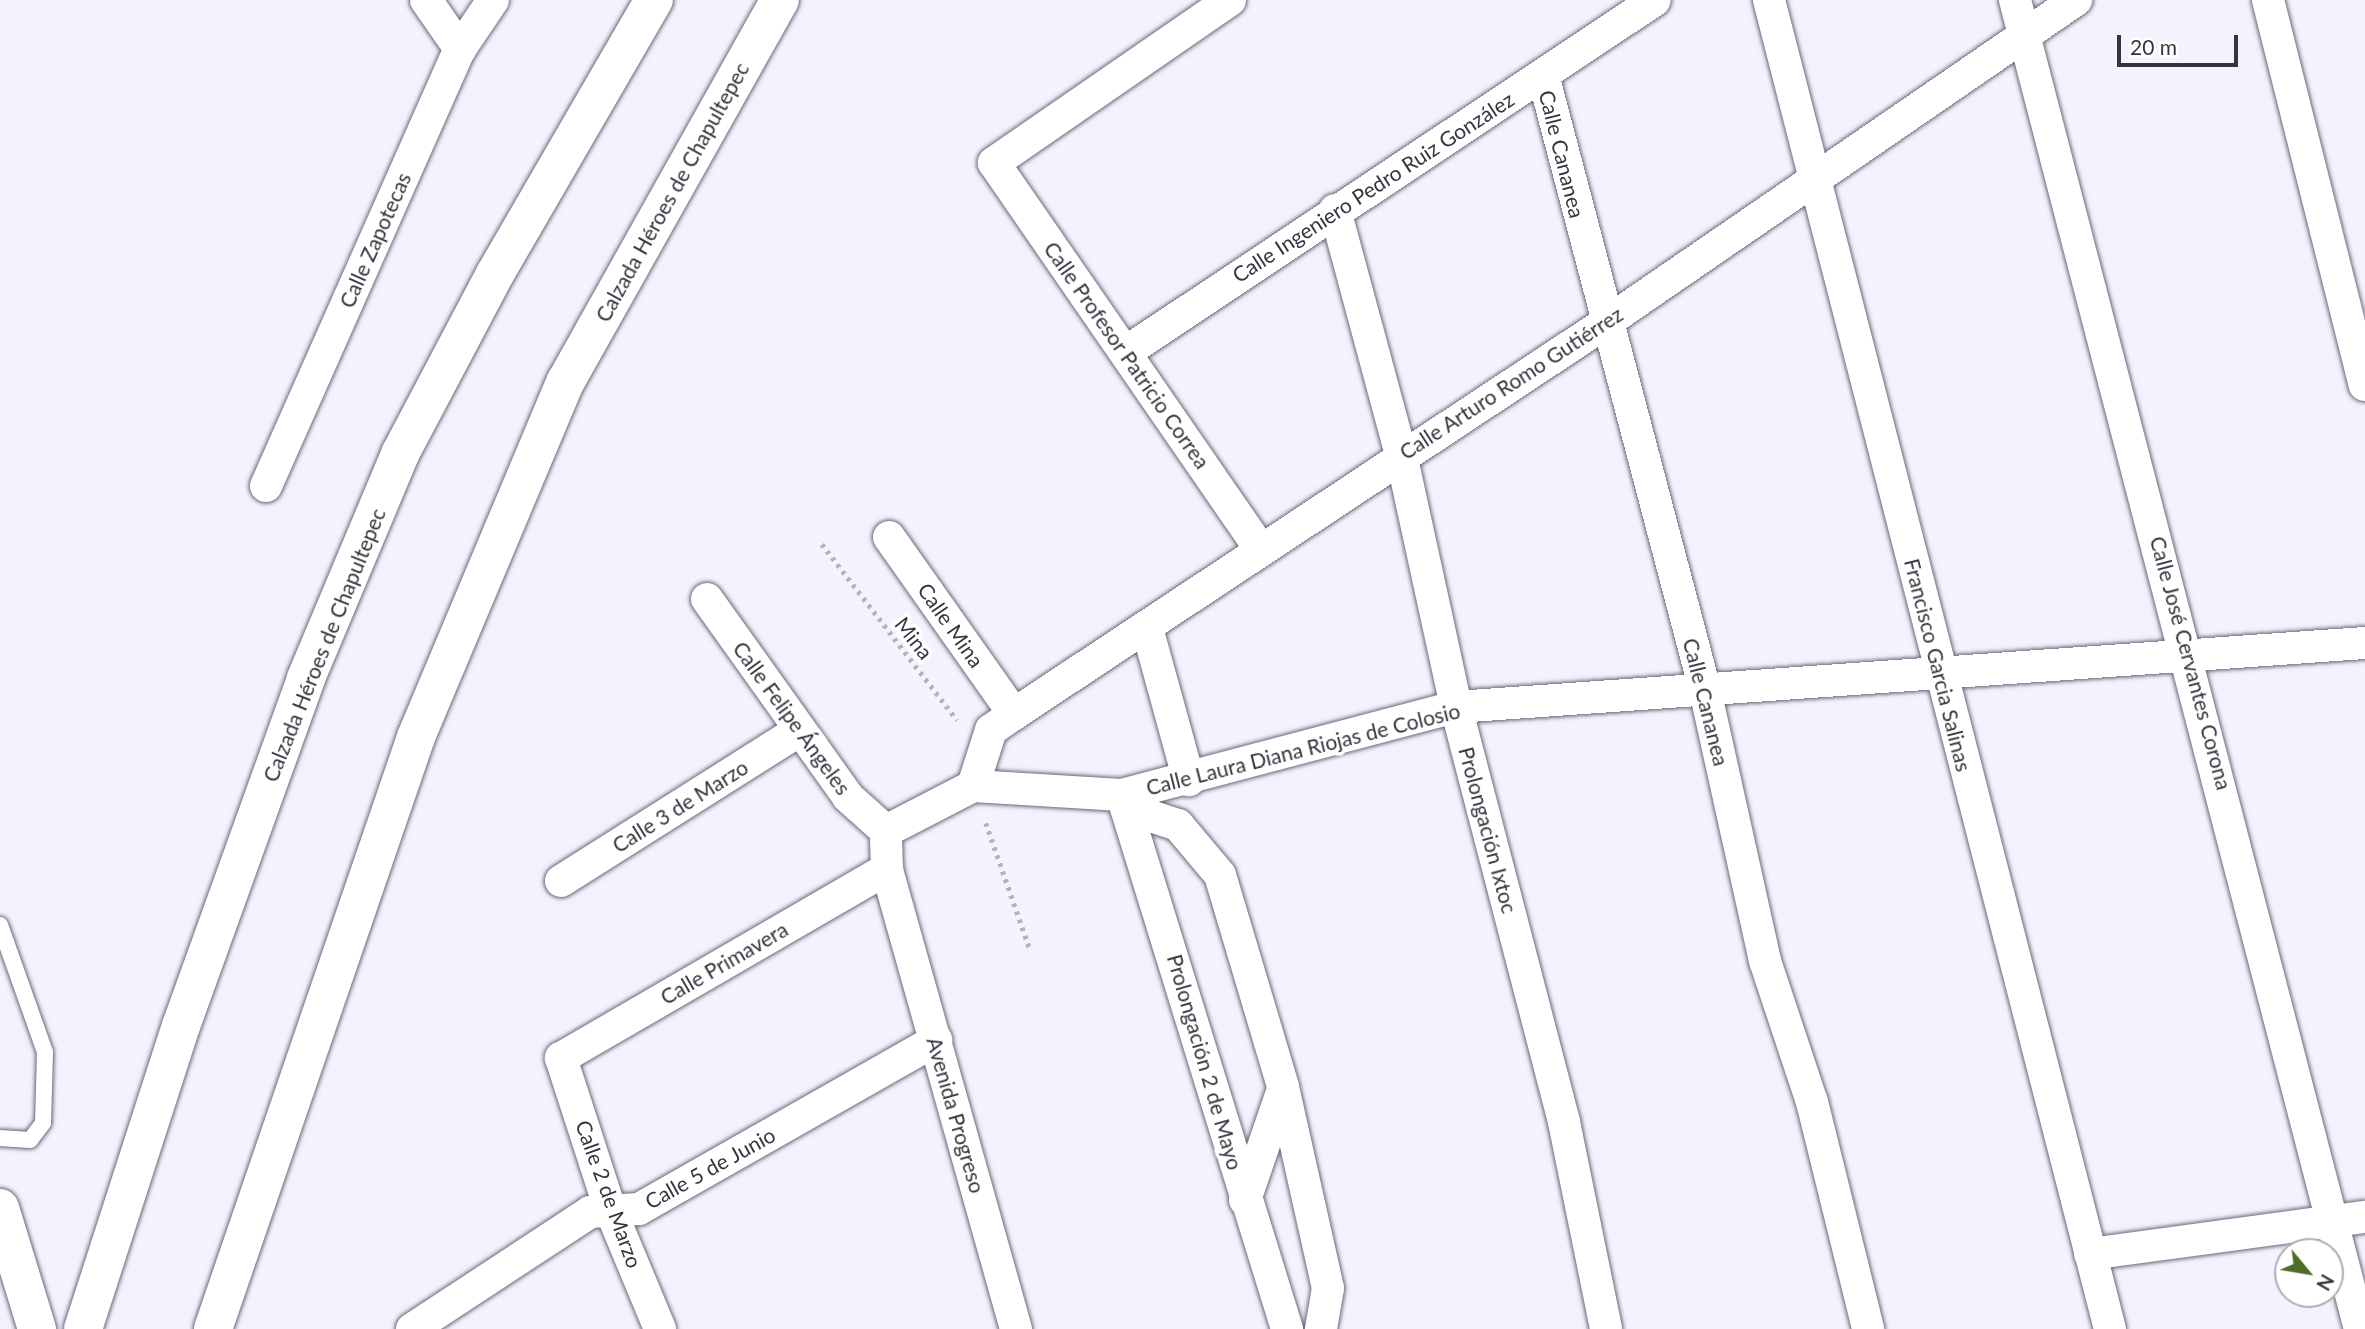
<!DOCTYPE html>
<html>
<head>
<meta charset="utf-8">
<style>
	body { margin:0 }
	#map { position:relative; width:2365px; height:1329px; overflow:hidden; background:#f4f3fd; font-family:Lato,sans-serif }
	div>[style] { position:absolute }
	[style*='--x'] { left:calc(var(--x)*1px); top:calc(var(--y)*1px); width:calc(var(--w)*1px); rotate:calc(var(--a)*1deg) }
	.path>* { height:4.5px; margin-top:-2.25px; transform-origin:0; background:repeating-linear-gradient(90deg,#b4b3bd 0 3.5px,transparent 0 8.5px) }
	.roads { filter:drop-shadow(0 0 2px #6b677e) drop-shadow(0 0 2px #6b677e) }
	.service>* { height:16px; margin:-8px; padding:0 8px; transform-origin:8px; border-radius:8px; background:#fff }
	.minor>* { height:32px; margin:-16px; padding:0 16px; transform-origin:16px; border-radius:16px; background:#fff }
	.secondary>* { height:38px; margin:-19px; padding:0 19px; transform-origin:19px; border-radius:19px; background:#fff }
	.primary>* { height:38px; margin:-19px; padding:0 19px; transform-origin:19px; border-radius:19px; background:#fff }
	span { translate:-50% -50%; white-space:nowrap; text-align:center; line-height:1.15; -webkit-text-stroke:7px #fff; paint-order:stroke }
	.street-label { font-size:21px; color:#36343e }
	.north { position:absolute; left:2274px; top:1238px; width:70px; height:70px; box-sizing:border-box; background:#fff; border:2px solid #afaeb2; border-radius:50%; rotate:120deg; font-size:19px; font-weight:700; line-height:28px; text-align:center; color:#36343e }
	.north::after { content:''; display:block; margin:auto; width:24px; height:32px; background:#4d6e25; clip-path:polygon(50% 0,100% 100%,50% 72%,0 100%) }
	.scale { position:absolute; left:2117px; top:35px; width:121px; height:32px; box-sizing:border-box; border:4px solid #36343e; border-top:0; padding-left:9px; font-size:21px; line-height:24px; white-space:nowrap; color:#36343e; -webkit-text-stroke:5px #fff; paint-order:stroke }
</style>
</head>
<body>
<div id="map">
	<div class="path">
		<i style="--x:822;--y:544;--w:222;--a:52.5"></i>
		<i style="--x:986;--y:823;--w:133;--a:70.8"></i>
	</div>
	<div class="roads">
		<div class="service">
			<i style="--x:0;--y:925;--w:135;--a:70.5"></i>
			<i style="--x:45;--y:1052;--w:71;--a:91.6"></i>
			<i style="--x:43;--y:1123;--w:21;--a:127"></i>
			<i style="--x:30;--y:1140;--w:30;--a:-176"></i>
		</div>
		<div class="minor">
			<i style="--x:426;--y:0;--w:60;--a:55.2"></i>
			<i style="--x:1230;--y:0;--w:287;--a:145.4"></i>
			<i style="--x:994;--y:163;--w:467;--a:55.4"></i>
			<i style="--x:1769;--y:0;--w:1372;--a:75.61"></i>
			<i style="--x:2015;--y:0;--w:1373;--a:75.45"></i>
			<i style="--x:2268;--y:0;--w:397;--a:75.9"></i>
			<i style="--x:1543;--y:75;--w:636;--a:75.24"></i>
			<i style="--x:1705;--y:690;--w:278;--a:77.5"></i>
			<i style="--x:1765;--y:961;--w:149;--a:71.6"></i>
			<i style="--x:1812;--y:1102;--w:234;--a:76.1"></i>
			<i style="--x:1335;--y:210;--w:253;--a:74.9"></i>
			<i style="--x:1401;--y:454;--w:259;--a:77.7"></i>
			<i style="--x:1456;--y:707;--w:429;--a:75.4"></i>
			<i style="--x:1564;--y:1122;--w:211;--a:78.5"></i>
			<i style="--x:1126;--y:352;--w:635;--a:-33.64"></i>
			<i style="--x:266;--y:486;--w:478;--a:-66.1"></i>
			<i style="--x:460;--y:49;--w:59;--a:-56"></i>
			<i style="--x:889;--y:537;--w:217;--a:54.8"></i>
			<i style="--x:707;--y:599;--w:243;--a:54.5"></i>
			<i style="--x:848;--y:797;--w:51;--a:41.8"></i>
			<i style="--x:1147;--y:628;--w:158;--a:74.6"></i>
			<i style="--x:973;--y:786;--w:59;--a:-72.2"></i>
			<i style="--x:991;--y:730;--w:28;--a:-35"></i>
			<i style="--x:1014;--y:714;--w:707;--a:-33.47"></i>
			<i style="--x:1604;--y:324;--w:573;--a:-34.47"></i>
			<i style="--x:1122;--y:795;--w:559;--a:72.83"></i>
			<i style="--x:1126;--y:808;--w:55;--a:18.1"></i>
			<i style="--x:1178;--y:825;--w:65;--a:50"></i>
			<i style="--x:1220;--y:875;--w:221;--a:73.4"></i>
			<i style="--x:1283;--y:1087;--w:206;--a:77.4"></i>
			<i style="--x:1328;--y:1288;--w:42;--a:99.7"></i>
			<i style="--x:561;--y:881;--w:280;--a:-32.3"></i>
			<i style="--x:1245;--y:1200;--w:114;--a:-71.1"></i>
			<i style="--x:2090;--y:1254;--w:277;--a:-7.7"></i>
			<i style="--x:412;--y:1329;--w:213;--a:-33.3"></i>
			<i style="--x:590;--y:1212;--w:49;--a:-3.5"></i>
			<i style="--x:639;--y:1209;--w:342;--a:-29.6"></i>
			<i style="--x:660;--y:1329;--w:130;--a:-112.6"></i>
			<i style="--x:610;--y:1209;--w:159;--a:-108"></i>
			<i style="--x:561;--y:1058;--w:377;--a:-30.1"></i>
			<i style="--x:1016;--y:1329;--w:478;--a:-105.7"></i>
			<i style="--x:887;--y:869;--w:38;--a:-92"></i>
			<i style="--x:886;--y:831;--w:98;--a:-27.3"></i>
			<i style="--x:973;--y:786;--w:149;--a:3.5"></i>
			<i style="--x:1122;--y:795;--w:345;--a:-14.8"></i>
			<i style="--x:1456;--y:707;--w:911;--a:-4.03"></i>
		</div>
		<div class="secondary">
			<i style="--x:0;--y:1208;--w:127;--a:73"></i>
		</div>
		<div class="primary">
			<i style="--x:83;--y:1329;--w:318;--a:-72.1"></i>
			<i style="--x:181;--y:1026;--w:370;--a:-70.2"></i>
			<i style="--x:306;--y:678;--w:243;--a:-67.2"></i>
			<i style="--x:400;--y:454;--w:204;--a:-62.2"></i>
			<i style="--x:495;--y:274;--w:317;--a:-59.9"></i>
			<i style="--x:213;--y:1329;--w:626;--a:-71.07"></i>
			<i style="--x:416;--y:737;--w:386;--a:-67.2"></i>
			<i style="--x:566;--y:381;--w:437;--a:-60.7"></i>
		</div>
	</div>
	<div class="street-label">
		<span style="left:1562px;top:154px;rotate:76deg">Calle Cananea</span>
		<span style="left:1373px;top:187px;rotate:-33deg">Calle Ingeniero Pedro Ruiz González</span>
		<span style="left:672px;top:192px;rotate:-61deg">Calzada Héroes de Chapultepec</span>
		<span style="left:375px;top:240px;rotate:-66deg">Calle Zapotecas</span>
		<span style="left:1127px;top:355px;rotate:55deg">Calle Profesor Patricio Correa</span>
		<span style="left:1511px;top:383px;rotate:-33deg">Calle Arturo Romo Gutiérrez</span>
		<span style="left:951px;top:625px;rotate:55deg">Calle Mina</span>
		<span style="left:914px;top:638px;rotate:52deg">Mina</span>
		<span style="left:324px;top:645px;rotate:-68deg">Calzada Héroes de Chapultepec</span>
		<span style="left:2191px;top:663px;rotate:75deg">Calle José Cervantes Corona</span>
		<span style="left:1938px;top:665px;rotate:76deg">Francisco Garcia Salinas</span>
		<span style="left:1706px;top:702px;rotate:76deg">Calle Cananea</span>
		<span style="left:792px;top:718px;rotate:54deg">Calle Felipe Ángeles</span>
		<span style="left:1303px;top:749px;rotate:-14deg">Calle Laura Diana Riojas de Colosio</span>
		<span style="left:680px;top:806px;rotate:-32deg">Calle 3 de Marzo</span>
		<span style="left:1488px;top:830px;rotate:75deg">Prolongación Ixtoc</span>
		<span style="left:724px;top:963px;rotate:-30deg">Calle Primavera</span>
		<span style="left:1205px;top:1062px;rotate:74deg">Prolongación 2 de Mayo</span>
		<span style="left:956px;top:1115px;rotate:74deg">Avenida Progreso</span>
		<span style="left:710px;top:1168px;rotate:-29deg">Calle 5 de Junio</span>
		<span style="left:609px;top:1194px;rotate:70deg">Calle 2 de Marzo</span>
	</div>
	<div class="north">N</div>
	<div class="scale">20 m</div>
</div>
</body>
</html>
